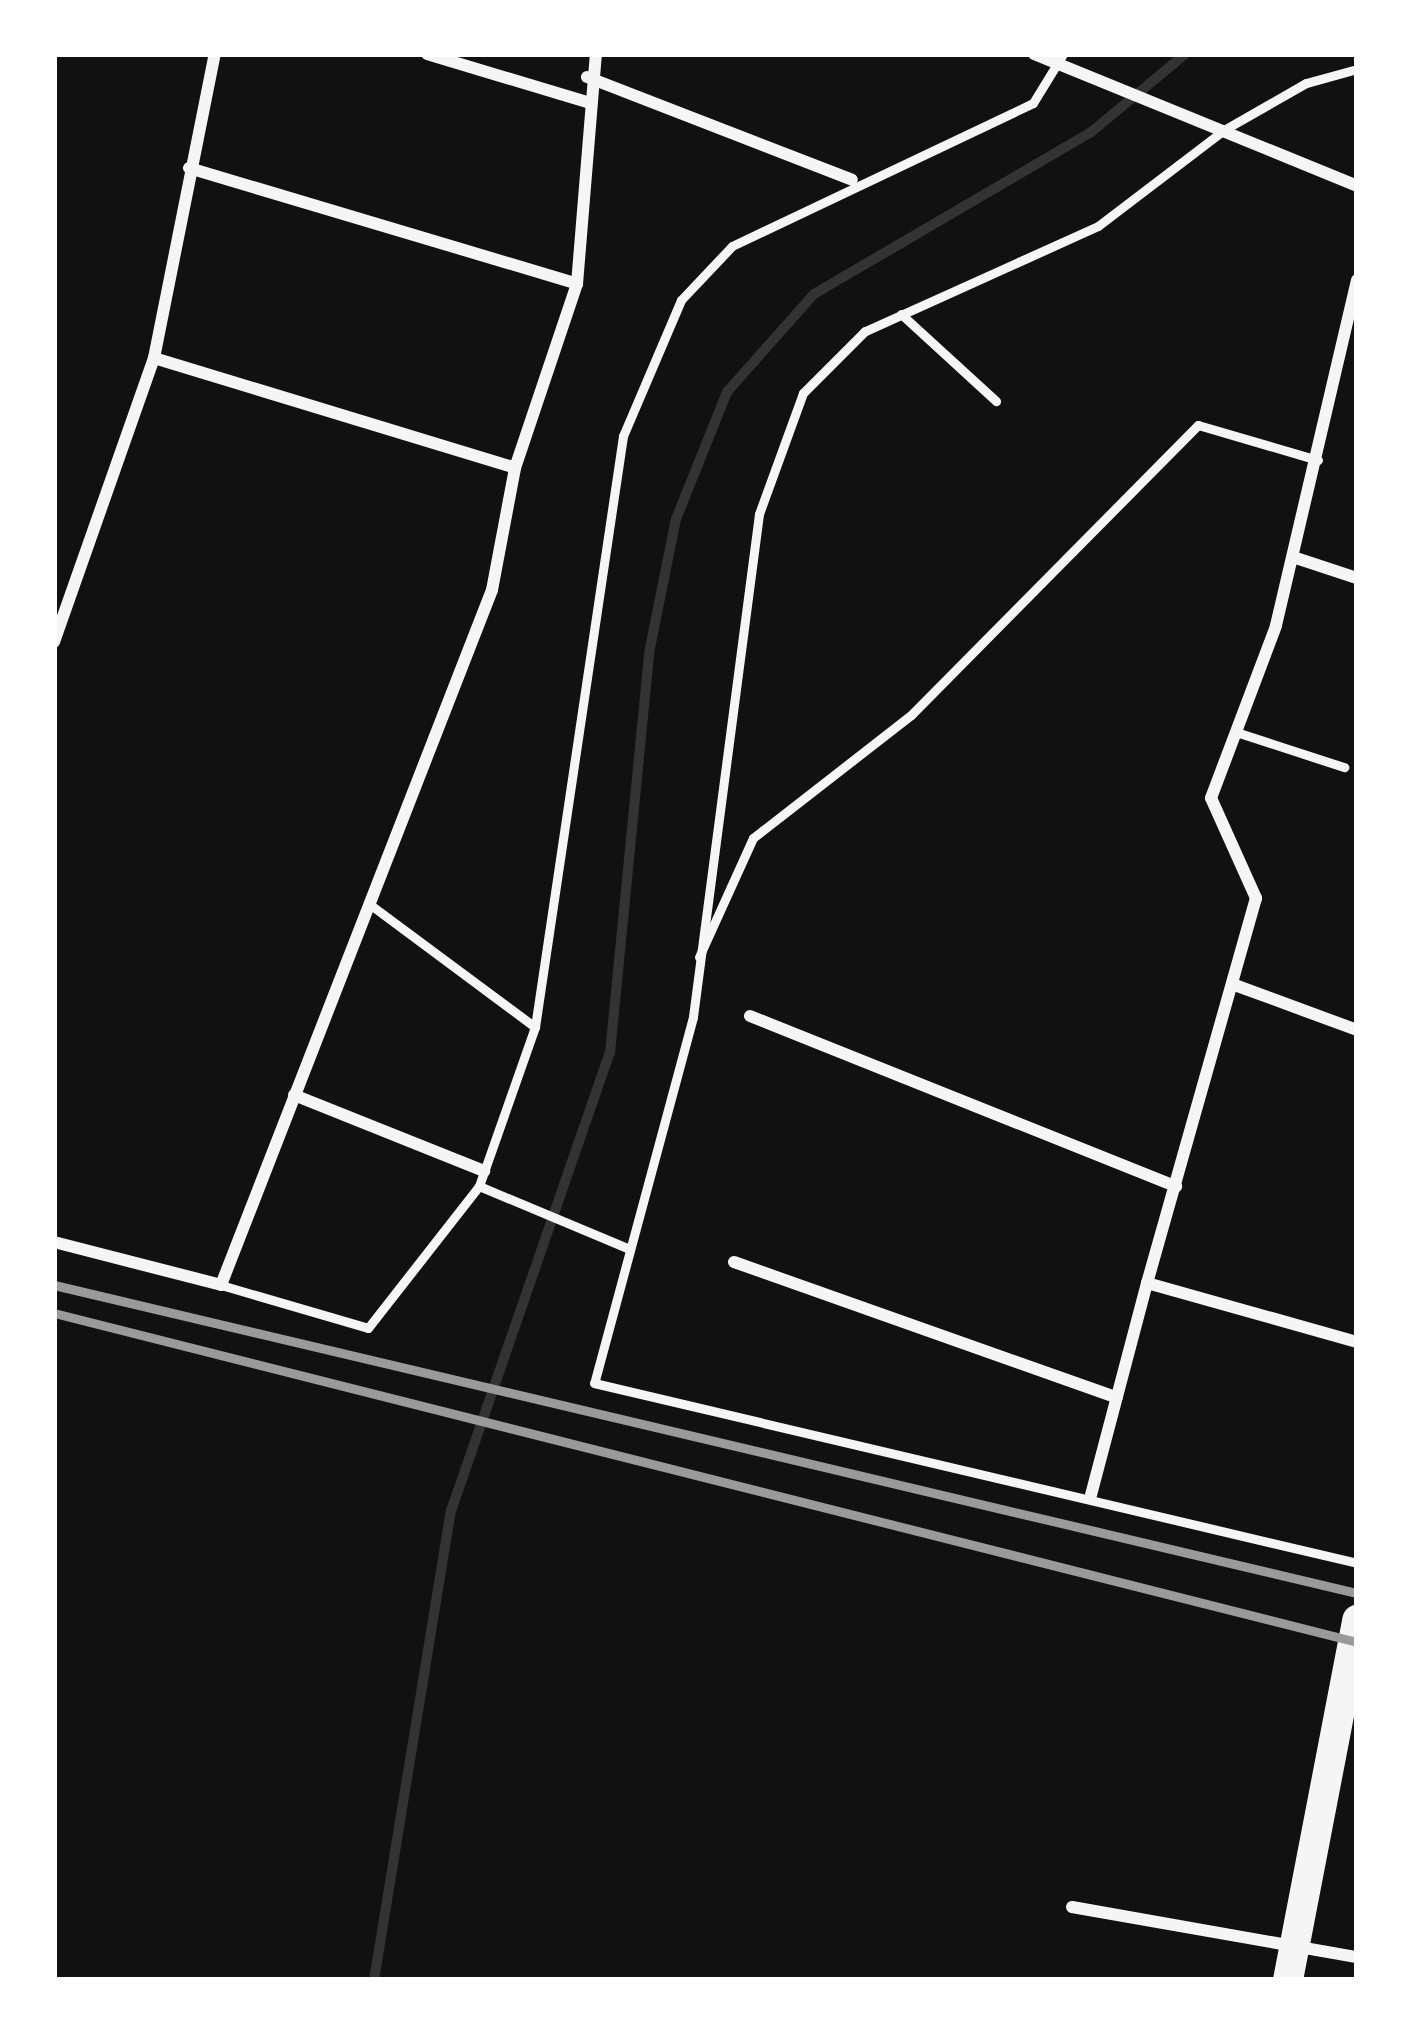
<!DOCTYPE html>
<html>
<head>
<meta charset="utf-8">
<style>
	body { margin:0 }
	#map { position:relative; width:1411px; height:2034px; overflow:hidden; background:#111; font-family:Cabin,sans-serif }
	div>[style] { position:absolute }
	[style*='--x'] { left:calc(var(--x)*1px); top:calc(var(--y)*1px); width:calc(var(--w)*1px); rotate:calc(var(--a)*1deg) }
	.stream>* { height:10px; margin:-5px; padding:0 5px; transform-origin:5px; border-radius:5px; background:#333 }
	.service>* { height:9px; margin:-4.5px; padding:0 4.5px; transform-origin:4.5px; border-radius:4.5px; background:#f5f5f5 }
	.minor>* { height:12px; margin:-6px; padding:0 6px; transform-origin:6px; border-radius:6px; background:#f5f5f5 }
	.primary>* { height:30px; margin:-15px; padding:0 15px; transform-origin:15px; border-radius:15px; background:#f5f5f5 }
	.rail>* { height:9px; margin:-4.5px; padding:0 4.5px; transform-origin:4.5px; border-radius:4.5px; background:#9a9a9a }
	span { translate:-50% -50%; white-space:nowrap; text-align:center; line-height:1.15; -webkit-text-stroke:9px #fff; paint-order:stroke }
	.frame { position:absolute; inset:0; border:57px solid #fff; pointer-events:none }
</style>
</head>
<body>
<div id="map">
	<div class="stream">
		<i style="--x:374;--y:1980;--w:475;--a:-80.7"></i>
		<i style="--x:451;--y:1511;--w:485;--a:-70.9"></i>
		<i style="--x:610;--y:1053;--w:407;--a:-84.4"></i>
		<i style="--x:650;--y:648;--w:132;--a:-78.6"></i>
		<i style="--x:676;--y:519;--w:137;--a:-68.1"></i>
		<i style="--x:727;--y:392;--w:131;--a:-48.4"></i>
		<i style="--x:814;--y:294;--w:320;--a:-30.3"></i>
		<i style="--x:1090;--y:133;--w:124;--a:-39.7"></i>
	</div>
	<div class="service">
		<i style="--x:1357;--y:69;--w:53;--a:164.6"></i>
		<i style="--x:1306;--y:83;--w:95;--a:150.2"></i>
		<i style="--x:1224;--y:130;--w:158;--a:142.7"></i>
		<i style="--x:1098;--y:226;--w:256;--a:155.7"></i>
		<i style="--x:865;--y:331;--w:88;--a:135"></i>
		<i style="--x:803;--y:393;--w:129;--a:110"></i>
		<i style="--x:759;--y:514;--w:507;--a:97.48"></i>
		<i style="--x:693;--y:1017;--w:379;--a:105.1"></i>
		<i style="--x:594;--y:1383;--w:784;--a:13.27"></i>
		<i style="--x:901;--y:314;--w:129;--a:42.5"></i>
		<i style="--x:1236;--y:732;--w:114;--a:18"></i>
		<i style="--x:368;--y:903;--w:208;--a:36.6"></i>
		<i style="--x:699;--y:957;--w:131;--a:-65.6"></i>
		<i style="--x:753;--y:838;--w:200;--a:-37.9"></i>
		<i style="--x:911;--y:715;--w:408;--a:-45.3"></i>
		<i style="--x:1198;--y:425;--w:125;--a:16.3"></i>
		<i style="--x:479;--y:1186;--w:160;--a:22.7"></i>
		<i style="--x:221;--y:1285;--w:153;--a:16.3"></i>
		<i style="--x:368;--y:1328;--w:180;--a:-52"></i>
		<i style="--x:479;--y:1186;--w:169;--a:-70.6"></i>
		<i style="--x:535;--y:1027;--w:598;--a:-81.53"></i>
		<i style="--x:623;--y:436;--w:148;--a:-66.9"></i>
		<i style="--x:681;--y:300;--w:74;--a:-46.6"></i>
		<i style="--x:732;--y:246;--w:333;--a:-25.4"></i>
		<i style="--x:1033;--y:103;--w:57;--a:-58.5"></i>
	</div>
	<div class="minor">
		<i style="--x:427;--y:54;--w:167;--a:16.7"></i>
		<i style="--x:1034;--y:54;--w:349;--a:22.2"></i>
		<i style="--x:587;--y:77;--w:284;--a:21.2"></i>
		<i style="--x:189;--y:168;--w:405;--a:16.6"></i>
		<i style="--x:1357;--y:280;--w:355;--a:103.2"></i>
		<i style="--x:1276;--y:626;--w:184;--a:110.7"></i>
		<i style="--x:1211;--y:798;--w:110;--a:65.8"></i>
		<i style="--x:1256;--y:898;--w:400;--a:105.8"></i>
		<i style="--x:1147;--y:1283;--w:218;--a:15.7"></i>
		<i style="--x:154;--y:358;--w:377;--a:16.9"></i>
		<i style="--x:1293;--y:557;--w:67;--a:18.2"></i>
		<i style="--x:54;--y:642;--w:301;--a:-70.6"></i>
		<i style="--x:154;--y:358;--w:310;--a:-78.7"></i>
		<i style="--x:1232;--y:984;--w:133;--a:20.2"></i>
		<i style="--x:750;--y:1016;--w:459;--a:21.8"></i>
		<i style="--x:294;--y:1095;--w:205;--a:21.8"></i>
		<i style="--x:54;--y:1242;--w:172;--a:14.4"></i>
		<i style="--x:221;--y:1285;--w:746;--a:-68.7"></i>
		<i style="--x:492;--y:590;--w:124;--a:-79.3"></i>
		<i style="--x:515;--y:468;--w:194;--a:-71.4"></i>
		<i style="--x:577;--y:284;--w:231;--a:-85.3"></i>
		<i style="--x:734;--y:1262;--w:406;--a:19.5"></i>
		<i style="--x:1091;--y:1495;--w:219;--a:-75.2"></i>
		<i style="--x:1072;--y:1907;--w:289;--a:10"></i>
	</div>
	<div class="primary">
		<i style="--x:1288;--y:1980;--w:367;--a:-79.1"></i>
	</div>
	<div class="rail">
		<i style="--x:54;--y:1285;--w:1339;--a:13.3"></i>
		<i style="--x:54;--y:1313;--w:1344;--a:14.17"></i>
	</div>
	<div class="frame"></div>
</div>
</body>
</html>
